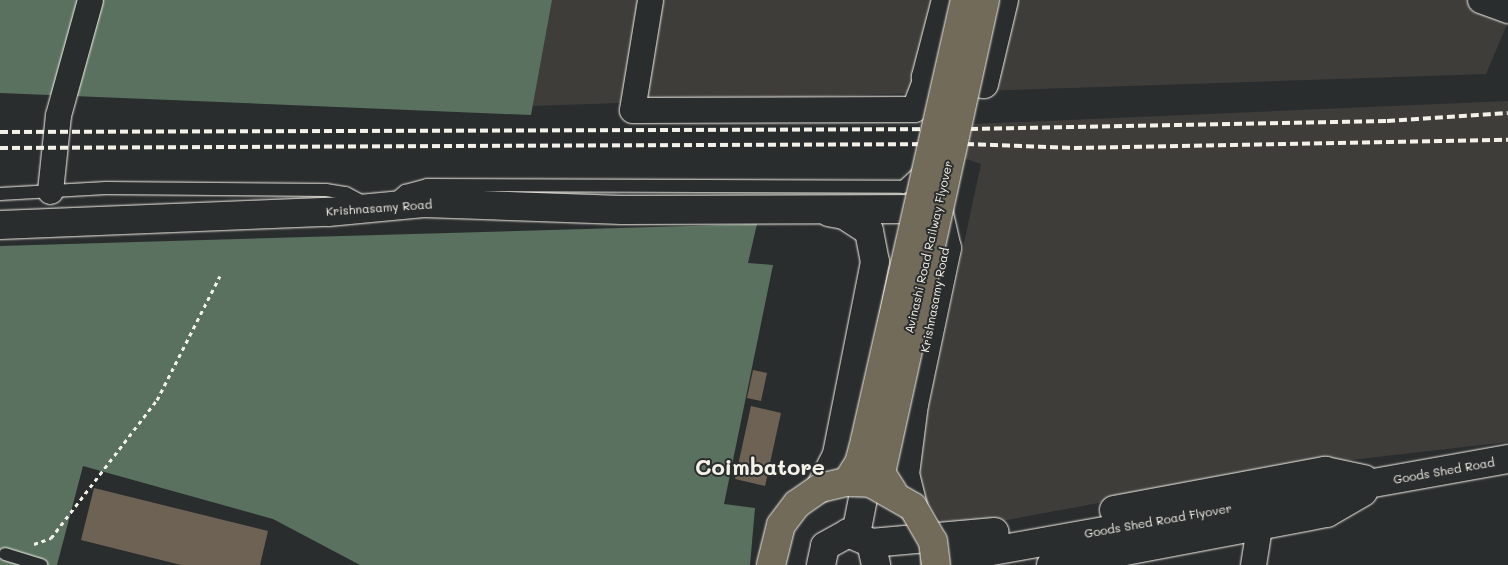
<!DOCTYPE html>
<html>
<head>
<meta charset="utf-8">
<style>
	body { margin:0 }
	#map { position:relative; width:1508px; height:565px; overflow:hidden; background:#2a2d2e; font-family:Mali,sans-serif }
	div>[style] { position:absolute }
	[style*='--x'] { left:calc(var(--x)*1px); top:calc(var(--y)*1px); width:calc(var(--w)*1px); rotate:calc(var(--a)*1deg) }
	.built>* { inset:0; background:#3e3d3a }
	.green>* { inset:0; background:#59715e }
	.building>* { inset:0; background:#6e6255 }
	.path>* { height:3px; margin-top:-1.5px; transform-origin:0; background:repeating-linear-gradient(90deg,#f4f1e8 0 4px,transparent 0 8px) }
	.roads { filter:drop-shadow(0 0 1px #f4f1e8) drop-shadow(0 0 1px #f4f1e8) }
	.lane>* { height:12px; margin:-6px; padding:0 6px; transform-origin:6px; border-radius:6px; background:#2a2d2e }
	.street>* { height:25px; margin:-12.5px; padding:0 12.5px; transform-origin:12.5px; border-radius:12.5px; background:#2a2d2e }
	.secondary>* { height:28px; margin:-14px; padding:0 14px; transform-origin:14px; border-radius:14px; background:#2a2d2e }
	.rail>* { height:4px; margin-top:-2px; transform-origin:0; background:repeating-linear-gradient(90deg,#f4f1e8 0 8px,transparent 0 12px) }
	.bridges { filter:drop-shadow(0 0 1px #f4f1e8) drop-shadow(0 0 1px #f4f1e8) }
	.highway-bridge>* { height:28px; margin:-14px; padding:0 14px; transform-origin:14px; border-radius:14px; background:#736b5a }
	span { translate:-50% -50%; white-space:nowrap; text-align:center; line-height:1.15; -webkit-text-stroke:4px #2a2d2e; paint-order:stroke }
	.street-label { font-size:12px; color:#f4f1e8 }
	.town-label { font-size:22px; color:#f4f1e8; font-weight:700 }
</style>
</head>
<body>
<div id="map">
	<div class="built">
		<i style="clip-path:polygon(459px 0,1508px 0,1508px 22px,1486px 74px,440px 109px)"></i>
		<i style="clip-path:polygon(1508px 101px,1508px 442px,1298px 466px,948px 531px,913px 480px,981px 164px,960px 157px,973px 124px)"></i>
	</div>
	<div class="green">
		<i style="clip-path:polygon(0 0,552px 0,531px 115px,0 93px)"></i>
		<i style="clip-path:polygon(757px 224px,748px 263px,773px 265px,724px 504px,755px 508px,750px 565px,360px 565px,273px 519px,83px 466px,57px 565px,0 565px,0 246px)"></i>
	</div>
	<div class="building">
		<i style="clip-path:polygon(753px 370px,767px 373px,761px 401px,747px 398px)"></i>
		<i style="clip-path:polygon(751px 406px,781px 413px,765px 486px,735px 479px)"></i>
		<i style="clip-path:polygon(94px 488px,268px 531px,260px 565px,181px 565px,81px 540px)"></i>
	</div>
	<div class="path">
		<i style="--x:34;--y:544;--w:18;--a:-19"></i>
		<i style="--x:51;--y:538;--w:174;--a:-52.5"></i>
		<i style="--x:157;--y:400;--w:139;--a:-63.1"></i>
	</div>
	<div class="roads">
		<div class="lane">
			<i style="--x:0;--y:194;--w:106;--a:-3.2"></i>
			<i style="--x:106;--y:188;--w:220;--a:0.5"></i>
			<i style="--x:326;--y:190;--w:20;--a:9"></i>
			<i style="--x:346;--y:193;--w:24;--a:28"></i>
			<i style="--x:393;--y:201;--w:16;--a:-40"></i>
			<i style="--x:405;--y:191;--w:23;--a:-15"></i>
			<i style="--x:427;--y:185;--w:476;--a:0.2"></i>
			<i style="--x:903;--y:187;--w:26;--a:-43"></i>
			<i style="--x:5;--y:554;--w:38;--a:17"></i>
		</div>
		<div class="street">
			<i style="--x:650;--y:0;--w:111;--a:99.3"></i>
			<i style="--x:632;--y:110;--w:282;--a:-0.2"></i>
			<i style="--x:914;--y:109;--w:34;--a:-69"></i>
			<i style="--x:1480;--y:0;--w:30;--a:20"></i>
			<i style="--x:50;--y:191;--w:76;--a:-84"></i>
			<i style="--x:58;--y:115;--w:119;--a:-74.5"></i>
			<i style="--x:1253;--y:565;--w:39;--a:-81"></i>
		</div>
		<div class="secondary">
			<i style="--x:946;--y:0;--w:80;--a:104.6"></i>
			<i style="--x:926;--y:77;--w:58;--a:6.9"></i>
			<i style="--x:984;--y:84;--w:86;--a:-76.6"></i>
			<i style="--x:0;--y:225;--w:328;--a:-2.3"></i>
			<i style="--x:328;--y:212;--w:96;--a:-5.4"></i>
			<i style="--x:424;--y:203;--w:198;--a:2"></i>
			<i style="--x:622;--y:210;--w:305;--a:-0.2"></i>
			<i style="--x:927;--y:209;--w:13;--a:23"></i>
			<i style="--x:939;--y:214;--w:35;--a:77"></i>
			<i style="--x:947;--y:248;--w:159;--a:101.9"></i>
			<i style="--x:914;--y:404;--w:71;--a:97.3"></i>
			<i style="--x:905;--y:474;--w:34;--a:76"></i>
			<i style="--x:820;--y:488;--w:38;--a:-63"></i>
			<i style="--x:837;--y:454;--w:196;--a:-78.8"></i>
			<i style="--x:875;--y:262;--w:32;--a:-101"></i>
			<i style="--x:869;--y:231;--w:30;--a:-147"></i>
			<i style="--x:844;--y:215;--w:15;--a:-169"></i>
			<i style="--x:1114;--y:510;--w:215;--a:-10.5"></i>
			<i style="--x:1325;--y:471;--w:40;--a:12"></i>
			<i style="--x:856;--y:534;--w:47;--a:-78.9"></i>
			<i style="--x:871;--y:543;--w:124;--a:-5.1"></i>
			<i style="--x:936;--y:561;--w:581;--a:-10.11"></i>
			<i style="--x:821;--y:565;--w:19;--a:-78"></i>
			<i style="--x:825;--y:546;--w:26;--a:-29"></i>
			<i style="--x:848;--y:533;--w:25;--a:23"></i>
			<i style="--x:871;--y:543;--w:23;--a:77"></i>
			<i style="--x:1051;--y:565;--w:281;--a:-10.7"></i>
			<i style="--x:1327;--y:513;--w:42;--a:-30.3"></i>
		</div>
	</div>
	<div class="rail">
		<i style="--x:0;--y:132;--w:970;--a:-0.18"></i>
		<i style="--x:970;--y:129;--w:417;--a:-1.1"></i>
		<i style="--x:1387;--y:121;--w:121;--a:-3.8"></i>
		<i style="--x:0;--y:148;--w:966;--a:-0.24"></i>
		<i style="--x:966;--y:144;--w:108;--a:2.1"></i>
		<i style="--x:1074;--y:148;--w:434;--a:-1.1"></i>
	</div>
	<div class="bridges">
		<div class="highway-bridge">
			<i style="--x:847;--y:482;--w:22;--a:-58"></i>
			<i style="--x:859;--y:463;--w:24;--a:-75"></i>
			<i style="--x:865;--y:440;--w:451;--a:-77.2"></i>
			<i style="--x:893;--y:492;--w:22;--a:-122"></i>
			<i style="--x:881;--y:473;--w:484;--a:-77.6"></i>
			<i style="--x:771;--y:565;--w:41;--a:-76"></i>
			<i style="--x:781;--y:525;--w:26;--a:-53"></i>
			<i style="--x:797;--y:504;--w:28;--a:-35"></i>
			<i style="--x:820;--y:488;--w:28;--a:-13"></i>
			<i style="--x:847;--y:482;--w:24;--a:2"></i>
			<i style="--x:871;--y:483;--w:48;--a:29.7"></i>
			<i style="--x:913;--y:507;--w:39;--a:60"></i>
			<i style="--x:933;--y:541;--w:24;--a:83"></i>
		</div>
	</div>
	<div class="street-label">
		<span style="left:379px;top:208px;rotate:-4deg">Krishnasamy Road</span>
		<span style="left:929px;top:247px;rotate:-77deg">Avinashi Road Railway Flyover</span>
		<span style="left:935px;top:300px;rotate:-79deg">Krishnasamy Road</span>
		<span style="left:1444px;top:471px;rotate:-10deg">Goods Shed Road</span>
		<span style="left:1158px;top:521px;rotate:-10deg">Goods Shed Road Flyover</span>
	</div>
	<div class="town-label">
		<span style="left:760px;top:467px">Coimbatore</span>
	</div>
</div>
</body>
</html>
